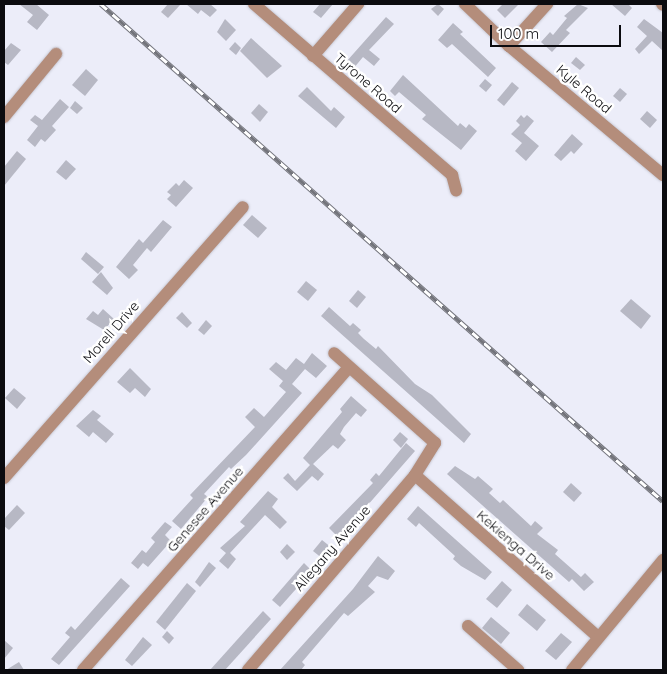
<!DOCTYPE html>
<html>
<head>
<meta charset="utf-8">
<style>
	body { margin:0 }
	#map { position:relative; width:667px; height:674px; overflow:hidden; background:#ecedf9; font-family:Quicksand,sans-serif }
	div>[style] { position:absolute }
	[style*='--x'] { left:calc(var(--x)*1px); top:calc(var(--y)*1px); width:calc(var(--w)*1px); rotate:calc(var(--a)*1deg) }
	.building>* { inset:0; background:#b7b8c4 }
	.roads { filter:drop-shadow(0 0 1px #c8c9d4) drop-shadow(0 0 1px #c8c9d4) }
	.minor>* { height:12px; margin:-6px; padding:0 6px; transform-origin:6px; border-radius:6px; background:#b48d7b }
	.rail>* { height:4.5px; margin-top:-2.25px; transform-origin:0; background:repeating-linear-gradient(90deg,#fff 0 8px,#73747b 0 16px); box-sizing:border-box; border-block:1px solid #73747b }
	span { translate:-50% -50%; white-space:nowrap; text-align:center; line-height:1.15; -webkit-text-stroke:5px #fff; paint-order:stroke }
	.street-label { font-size:14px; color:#0b0b0f }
	.frame { position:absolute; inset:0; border:5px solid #0b0b0f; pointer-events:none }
	.scale { position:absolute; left:490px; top:25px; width:131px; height:22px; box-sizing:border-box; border:2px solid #0b0b0f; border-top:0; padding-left:6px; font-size:15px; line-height:18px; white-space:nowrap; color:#0b0b0f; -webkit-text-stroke:4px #fff; paint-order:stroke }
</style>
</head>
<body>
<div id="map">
	<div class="building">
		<i style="clip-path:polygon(19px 4px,36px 4px,49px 15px,37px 30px,27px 22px,33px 15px)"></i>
		<i style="clip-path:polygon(168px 4px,181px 4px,168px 18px,161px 12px)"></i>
		<i style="clip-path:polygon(186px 4px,210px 4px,217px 10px,210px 17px,201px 10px,198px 14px)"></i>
		<i style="clip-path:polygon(320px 4px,333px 4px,321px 18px,313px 12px)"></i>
		<i style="clip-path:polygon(438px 4px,444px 9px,438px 16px,431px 9px)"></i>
		<i style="clip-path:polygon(503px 4px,519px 4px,505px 18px,497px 10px)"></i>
		<i style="clip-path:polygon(578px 4px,588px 8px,566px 30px,570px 33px,552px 52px,541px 42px,550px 32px,553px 35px,567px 18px,564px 16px)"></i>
		<i style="clip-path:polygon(611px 4px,628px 4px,632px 8px,625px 16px)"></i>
		<i style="clip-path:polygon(386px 17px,394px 24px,369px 50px,380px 59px,374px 66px,363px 57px,353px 69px,346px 62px)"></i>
		<i style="clip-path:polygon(225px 19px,236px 30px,226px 41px,217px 32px)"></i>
		<i style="clip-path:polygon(644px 19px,663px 33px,663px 51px,652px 41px,639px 54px,635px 49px,647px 36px,637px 27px)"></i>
		<i style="clip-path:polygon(453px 23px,463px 32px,460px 34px,496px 68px,488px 77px,452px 44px,447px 48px,438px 40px)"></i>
		<i style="clip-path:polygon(251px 38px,282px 66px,267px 78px,240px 51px)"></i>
		<i style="clip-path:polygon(235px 42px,241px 48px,236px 55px,229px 49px)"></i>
		<i style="clip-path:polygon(11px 43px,21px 50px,8px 65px,4px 62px,4px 51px)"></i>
		<i style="clip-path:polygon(576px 57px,585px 65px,580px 70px,571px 63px)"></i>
		<i style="clip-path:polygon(86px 69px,98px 80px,85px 96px,72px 85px)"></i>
		<i style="clip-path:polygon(403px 75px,458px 126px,460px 123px,466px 128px,469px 124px,477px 131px,461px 150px,422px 119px,426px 115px,399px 92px,395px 96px,390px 91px)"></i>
		<i style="clip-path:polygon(485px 79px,492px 85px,486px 92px,479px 86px)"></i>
		<i style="clip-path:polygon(512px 82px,519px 88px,504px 106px,497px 100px)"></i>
		<i style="clip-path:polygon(307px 87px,331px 111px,334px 107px,345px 117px,336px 128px,298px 96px)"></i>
		<i style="clip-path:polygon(620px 88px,627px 94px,620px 102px,613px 96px)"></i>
		<i style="clip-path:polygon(60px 99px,69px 107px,52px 126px,56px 130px,45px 142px,41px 139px,35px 147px,27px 140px,38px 126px,30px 120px,35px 115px,42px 120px)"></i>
		<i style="clip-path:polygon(75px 101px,83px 108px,77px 114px,70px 108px)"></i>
		<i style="clip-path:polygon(259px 104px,268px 112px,260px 122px,251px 113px)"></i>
		<i style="clip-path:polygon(647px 111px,657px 120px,650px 128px,640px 119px)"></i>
		<i style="clip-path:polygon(521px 115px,524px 118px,527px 115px,534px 121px,524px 133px,539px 146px,526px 161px,515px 151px,522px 143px,511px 134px,520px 125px,516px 121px)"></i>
		<i style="clip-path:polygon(572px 134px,583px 144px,574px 154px,571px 151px,561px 161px,554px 155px)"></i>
		<i style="clip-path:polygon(17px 151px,26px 159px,4px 186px,4px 167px)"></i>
		<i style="clip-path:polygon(66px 160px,76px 169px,66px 180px,56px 172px)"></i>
		<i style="clip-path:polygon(184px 180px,193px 188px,176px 207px,167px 199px,171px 195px,167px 192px,176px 183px,179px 186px)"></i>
		<i style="clip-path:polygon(252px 215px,267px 228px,258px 238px,243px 225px)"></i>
		<i style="clip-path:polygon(163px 220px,172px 227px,151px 252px,147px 248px,133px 265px,138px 270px,129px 279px,116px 267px,139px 239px,143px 243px)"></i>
		<i style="clip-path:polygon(86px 252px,104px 267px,98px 274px,81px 259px)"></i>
		<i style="clip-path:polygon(101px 272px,113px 288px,107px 295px,92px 282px)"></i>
		<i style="clip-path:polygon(306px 281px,317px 290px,308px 301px,297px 292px)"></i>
		<i style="clip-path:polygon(358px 290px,366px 297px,357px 308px,349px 301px)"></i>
		<i style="clip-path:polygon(631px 299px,651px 316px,641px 329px,620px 311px)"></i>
		<i style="clip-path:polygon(329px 307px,350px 326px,353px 323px,361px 330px,358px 333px,364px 339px,376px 349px,378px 346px,415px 384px,432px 395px,471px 434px,464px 443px,321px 316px)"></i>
		<i style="clip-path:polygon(103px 309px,114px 319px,104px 330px,86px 319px,93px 311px,98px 315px)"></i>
		<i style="clip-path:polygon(182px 312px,192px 323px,187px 328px,176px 318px)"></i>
		<i style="clip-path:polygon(206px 320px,212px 326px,204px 335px,198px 330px)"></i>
		<i style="clip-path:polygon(312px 353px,327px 366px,316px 378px,305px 369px,292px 384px,302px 393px,246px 455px,231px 469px,229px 467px,204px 494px,208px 497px,181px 529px,172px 521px,193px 498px,190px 495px,255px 427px,245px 417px,254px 408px,264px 417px,286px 392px,279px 386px,283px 381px,269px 369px,276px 362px,286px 370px,296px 358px,304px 364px)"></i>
		<i style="clip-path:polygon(130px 368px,151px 389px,145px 397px,135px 388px,130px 393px,117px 382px)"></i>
		<i style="clip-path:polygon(14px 388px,26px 398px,17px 409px,5px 398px)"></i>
		<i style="clip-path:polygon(351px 396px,367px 410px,361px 417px,356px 413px,344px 427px,340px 434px,346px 440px,338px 449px,333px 445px,313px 464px,324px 474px,318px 481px,312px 476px,297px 491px,283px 478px,288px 473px,295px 481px,310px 465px,303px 458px,342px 412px,340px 409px)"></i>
		<i style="clip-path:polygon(93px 410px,101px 416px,97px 420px,114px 434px,106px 443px,93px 432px,89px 437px,76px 426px)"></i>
		<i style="clip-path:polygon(400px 432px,408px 439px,401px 448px,393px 440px)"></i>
		<i style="clip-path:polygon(406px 443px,415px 451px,339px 538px,329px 528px,373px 483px,370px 480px,376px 473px,379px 476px)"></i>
		<i style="clip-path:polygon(455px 466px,475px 479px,478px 476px,493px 489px,489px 493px,500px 503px,503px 500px,531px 526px,535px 521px,543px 528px,537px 534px,558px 550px,555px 554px,581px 577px,585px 573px,594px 582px,584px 591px,572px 579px,569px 582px,447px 474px)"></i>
		<i style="clip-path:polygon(571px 483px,582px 493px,574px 502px,563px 492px)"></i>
		<i style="clip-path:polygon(268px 491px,278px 499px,272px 507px,287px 522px,280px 529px,265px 515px,230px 553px,236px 559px,228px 569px,219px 561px,226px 553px,220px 548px,245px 526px,240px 522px)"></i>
		<i style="clip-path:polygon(17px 505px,25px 513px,9px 530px,4px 526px,4px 519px)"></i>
		<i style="clip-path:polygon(418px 506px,492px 572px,485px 580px,461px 566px,453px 559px,455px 556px,419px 523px,416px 527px,407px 519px)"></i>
		<i style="clip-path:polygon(165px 522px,172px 527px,165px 535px,171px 541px,148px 567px,143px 563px,138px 569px,131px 563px,142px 550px,146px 553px,155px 542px,151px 538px)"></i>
		<i style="clip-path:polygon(322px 540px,332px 548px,323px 559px,313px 551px)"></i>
		<i style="clip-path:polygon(287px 544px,295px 552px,287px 560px,280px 552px)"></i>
		<i style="clip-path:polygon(378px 556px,395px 571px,388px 580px,377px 576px,368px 586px,375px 592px,348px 616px,344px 613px,302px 662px,305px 665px,301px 670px,280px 670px,353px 589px)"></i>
		<i style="clip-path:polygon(209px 562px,216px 568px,200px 587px,195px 582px)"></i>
		<i style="clip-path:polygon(304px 563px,312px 571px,280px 607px,272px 600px)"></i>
		<i style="clip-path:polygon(121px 578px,130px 586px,59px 665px,51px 659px,70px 637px,65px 633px,71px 626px,75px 630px)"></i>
		<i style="clip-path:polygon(502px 581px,512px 590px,497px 608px,486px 599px)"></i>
		<i style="clip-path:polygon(187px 583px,196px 591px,165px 630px,156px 622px)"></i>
		<i style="clip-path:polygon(527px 604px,546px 620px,537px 631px,518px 615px)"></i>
		<i style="clip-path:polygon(263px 611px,271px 619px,225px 670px,210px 670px)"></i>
		<i style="clip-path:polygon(491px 617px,510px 633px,501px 644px,482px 628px)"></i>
		<i style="clip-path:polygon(167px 631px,174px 638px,169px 644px,162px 637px)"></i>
		<i style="clip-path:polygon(561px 633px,572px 642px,556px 660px,545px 651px)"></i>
		<i style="clip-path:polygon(143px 637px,152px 645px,132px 666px,125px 660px)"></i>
		<i style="clip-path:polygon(4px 640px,13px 648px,4px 659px)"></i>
		<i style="clip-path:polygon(19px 662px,24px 670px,6px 670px)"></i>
	</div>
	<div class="roads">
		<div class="minor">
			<i style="--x:254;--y:4;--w:262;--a:40.8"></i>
			<i style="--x:452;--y:175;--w:16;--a:75"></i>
			<i style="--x:465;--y:4;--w:61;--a:43.7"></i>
			<i style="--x:509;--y:46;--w:201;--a:40"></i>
			<i style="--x:662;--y:4;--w:1;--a:45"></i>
			<i style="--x:509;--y:46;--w:57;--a:-47.9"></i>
			<i style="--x:313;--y:56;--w:69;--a:-49.1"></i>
			<i style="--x:4;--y:117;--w:82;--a:-50.5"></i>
			<i style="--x:415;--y:475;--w:243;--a:41.5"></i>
			<i style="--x:4;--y:478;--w:361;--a:-48.6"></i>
			<i style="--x:468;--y:626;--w:67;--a:41.3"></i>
			<i style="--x:83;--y:670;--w:403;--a:-48.7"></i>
			<i style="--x:248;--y:670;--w:257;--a:-49.4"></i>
			<i style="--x:415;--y:475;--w:38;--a:-58"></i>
			<i style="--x:435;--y:443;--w:135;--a:-138.3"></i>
			<i style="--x:572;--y:670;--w:143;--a:-50.4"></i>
		</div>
	</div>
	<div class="rail">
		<i style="--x:101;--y:4;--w:750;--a:41.49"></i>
	</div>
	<div class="street-label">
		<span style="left:368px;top:83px;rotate:41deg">Tyrone Road</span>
		<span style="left:584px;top:89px;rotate:40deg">Kyle Road</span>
		<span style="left:111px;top:332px;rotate:-49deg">Morell Drive</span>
		<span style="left:205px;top:509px;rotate:-49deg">Genesee Avenue</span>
		<span style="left:516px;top:545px;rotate:41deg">Kekienga Drive</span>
		<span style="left:332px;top:548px;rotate:-49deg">Allegany Avenue</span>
	</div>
	<div class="frame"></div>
	<div class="scale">100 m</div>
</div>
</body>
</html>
